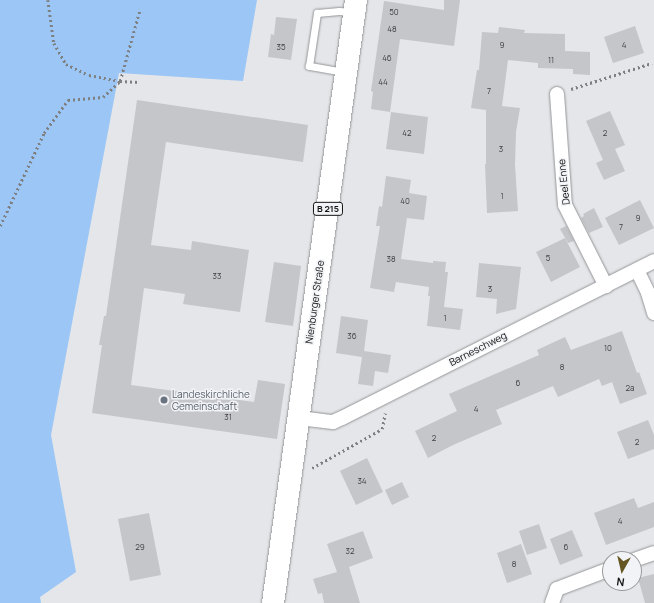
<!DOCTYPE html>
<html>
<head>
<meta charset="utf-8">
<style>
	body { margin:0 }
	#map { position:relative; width:654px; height:603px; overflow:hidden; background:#e4e6e9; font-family:Manrope,sans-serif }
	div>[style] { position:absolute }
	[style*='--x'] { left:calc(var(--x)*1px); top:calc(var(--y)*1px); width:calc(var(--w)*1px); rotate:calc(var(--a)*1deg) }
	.green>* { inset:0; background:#9cc6f5 }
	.building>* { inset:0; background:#c4c6c9 }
	.path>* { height:2.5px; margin-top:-1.25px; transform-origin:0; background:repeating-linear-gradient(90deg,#7e7f81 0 2px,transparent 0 5px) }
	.roads { filter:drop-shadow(0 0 1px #939597) drop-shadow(0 0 1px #939597) }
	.lane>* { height:7px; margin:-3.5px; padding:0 3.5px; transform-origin:3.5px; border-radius:3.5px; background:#fff }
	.street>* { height:14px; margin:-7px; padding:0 7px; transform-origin:7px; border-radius:7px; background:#fff }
	.primary>* { height:22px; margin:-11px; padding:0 11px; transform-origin:11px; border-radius:11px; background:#fff }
	.dots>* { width:11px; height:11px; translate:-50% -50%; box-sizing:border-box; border:2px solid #f1f3f6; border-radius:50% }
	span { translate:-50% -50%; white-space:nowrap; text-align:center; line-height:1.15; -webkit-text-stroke:3px #f1f3f6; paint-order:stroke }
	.number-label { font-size:8px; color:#404042 }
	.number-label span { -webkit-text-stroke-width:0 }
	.shield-label span { padding:1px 3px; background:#f1f3f6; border:1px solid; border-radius:3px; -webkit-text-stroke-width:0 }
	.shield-label { font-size:9px; color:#141415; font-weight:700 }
	.street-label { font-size:10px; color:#141415 }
	.worship-label { font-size:10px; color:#5b616d }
	.left { translate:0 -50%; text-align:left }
	.north { position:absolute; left:602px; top:551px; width:40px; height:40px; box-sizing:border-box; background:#f1f3f6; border:1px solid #999a9c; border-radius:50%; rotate:188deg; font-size:11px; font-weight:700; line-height:16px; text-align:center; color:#141415 }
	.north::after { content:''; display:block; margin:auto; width:14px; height:18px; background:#655623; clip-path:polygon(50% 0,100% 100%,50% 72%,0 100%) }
</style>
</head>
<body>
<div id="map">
	<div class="green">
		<i style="clip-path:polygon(0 0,257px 0,243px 81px,119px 73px,51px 435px,76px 572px,40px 597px,41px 603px,0 603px)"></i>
	</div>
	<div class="building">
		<i style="clip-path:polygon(444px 0,460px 0,454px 46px,400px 39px,390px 112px,371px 109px,373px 92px,371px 91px,384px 1px,444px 10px)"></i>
		<i style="clip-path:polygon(276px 17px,297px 19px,291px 60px,268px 57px,271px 34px,274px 35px)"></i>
		<i style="clip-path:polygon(635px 26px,644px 53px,613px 63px,604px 37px)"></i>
		<i style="clip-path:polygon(499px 27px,525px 30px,524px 33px,565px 34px,565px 51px,590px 52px,590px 75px,573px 74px,573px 69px,538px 68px,538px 63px,508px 60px,502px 106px,520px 108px,516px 132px,515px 164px,518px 211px,487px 213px,485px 164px,486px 164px,486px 110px,471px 108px,477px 70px,479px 70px,482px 32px,498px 33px)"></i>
		<i style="clip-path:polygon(137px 100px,308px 125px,303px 162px,166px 142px,151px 245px,191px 250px,192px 241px,249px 250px,240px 312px,183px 304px,185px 294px,144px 288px,131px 385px,254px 402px,258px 380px,285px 384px,277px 439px,92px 413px,102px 345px,99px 345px,104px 316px,106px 316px)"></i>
		<i style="clip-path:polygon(610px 111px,625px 145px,615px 149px,625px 171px,604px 180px,596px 163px,603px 160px,586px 121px)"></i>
		<i style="clip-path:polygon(391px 112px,428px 117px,424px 154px,386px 149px)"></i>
		<i style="clip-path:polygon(386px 176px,411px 180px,409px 193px,427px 196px,424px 220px,407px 218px,401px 259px,433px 263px,433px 261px,446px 262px,445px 272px,448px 272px,444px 307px,463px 309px,460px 330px,427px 326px,430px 296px,428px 296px,429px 287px,396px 282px,394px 292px,370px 288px,380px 226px,376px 226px,379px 206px,382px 207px)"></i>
		<i style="clip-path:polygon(640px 200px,654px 228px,619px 245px,605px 218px)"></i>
		<i style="clip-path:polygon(594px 208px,603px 227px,589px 233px,581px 218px,584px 216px,583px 214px)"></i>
		<i style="clip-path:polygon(566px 226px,574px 241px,568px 243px,560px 229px)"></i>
		<i style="clip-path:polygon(565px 238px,580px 267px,551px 282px,536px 252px)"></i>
		<i style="clip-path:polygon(274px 262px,301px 266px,293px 326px,265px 322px)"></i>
		<i style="clip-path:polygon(479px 263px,521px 267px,516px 309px,496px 314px,497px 299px,476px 297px)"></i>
		<i style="clip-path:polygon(341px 316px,368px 320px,364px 351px,391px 355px,388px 373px,375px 371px,373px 386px,358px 384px,362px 357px,336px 353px)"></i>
		<i style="clip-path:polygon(622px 331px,637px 373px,639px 372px,647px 394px,620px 404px,612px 382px,602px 386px,599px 379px,558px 397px,553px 386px,496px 410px,502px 424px,453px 445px,428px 458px,415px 431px,457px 411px,449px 394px,539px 355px,537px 350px,565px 337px,571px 350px)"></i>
		<i style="clip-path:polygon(648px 420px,654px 435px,654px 449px,628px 459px,617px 432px)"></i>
		<i style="clip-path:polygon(367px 458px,383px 492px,356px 505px,340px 471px)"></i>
		<i style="clip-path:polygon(402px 482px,409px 497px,392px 505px,385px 490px)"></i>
		<i style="clip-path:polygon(634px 498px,638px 508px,654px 502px,654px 527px,606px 545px,594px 513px)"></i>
		<i style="clip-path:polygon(149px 513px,161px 575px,130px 581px,118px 519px)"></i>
		<i style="clip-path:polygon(539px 524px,547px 548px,527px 555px,519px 531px)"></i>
		<i style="clip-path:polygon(572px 530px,583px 556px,560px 565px,550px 539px)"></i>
		<i style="clip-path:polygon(363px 531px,373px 558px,349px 567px,360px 603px,324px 603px,322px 593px,318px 594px,313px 579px,337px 572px,327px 544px)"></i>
		<i style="clip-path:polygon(521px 544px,532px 574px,507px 583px,497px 553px)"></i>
		<i style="clip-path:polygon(654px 574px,654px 603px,645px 603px,638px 578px)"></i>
	</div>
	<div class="path">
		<i style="--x:48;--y:0;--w:43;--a:82.1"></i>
		<i style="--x:54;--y:43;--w:24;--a:60"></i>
		<i style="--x:66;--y:64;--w:25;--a:26"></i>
		<i style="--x:89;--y:75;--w:32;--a:11"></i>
		<i style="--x:120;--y:81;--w:19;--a:3"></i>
		<i style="--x:571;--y:89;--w:85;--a:-17.8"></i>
		<i style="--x:0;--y:226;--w:103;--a:-64.7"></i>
		<i style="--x:44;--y:133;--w:41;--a:-54"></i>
		<i style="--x:68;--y:100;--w:35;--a:-5"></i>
		<i style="--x:103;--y:97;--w:23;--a:-43"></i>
		<i style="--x:120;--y:81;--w:75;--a:-74.5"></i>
		<i style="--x:312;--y:468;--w:80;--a:-29.1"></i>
		<i style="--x:382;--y:429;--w:16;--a:-79"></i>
	</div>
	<div class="roads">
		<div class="lane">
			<i style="--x:344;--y:72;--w:36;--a:-170"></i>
			<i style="--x:309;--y:66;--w:54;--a:-81.4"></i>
			<i style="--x:317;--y:13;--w:22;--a:-5"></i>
			<i style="--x:339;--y:11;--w:13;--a:4"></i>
		</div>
		<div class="street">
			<i style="--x:557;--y:94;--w:111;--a:85.9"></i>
			<i style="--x:565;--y:205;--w:91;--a:63.2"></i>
			<i style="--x:637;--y:270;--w:25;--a:64"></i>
			<i style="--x:648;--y:293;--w:21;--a:73"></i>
			<i style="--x:299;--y:418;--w:34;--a:7"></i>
			<i style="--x:333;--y:422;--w:10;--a:-24"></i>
			<i style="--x:342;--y:418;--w:349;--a:-26.7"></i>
			<i style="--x:634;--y:560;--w:21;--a:-19"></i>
			<i style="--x:552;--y:603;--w:15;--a:-70"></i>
			<i style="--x:557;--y:589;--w:57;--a:-20.7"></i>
		</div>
		<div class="primary">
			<i style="--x:273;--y:603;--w:609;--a:-82.16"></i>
		</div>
	</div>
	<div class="dots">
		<i style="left:164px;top:400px;background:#6b7280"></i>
	</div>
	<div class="number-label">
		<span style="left:394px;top:12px">50</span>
		<span style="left:392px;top:29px">48</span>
		<span style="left:502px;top:45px">9</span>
		<span style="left:624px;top:45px">4</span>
		<span style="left:281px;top:47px">35</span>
		<span style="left:387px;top:58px">46</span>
		<span style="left:551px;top:60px">11</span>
		<span style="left:383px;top:82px">44</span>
		<span style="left:489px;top:91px">7</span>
		<span style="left:407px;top:133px">42</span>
		<span style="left:605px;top:133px">2</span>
		<span style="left:501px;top:149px">3</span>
		<span style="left:502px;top:196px">1</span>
		<span style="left:405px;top:201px">40</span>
		<span style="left:638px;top:218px">9</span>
		<span style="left:621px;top:227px">7</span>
		<span style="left:548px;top:258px">5</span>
		<span style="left:391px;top:259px">38</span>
		<span style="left:217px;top:276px">33</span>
		<span style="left:490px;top:289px">3</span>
		<span style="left:445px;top:318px">1</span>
		<span style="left:352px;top:336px">36</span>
		<span style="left:608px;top:348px">10</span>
		<span style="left:562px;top:367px">8</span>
		<span style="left:518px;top:383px">6</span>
		<span style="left:630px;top:388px">2a</span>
		<span style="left:476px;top:409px">4</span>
		<span style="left:228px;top:417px">31</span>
		<span style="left:434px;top:438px">2</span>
		<span style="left:637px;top:442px">2</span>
		<span style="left:362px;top:481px">34</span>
		<span style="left:620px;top:521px">4</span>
		<span style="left:140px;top:547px">29</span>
		<span style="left:566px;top:547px">6</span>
		<span style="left:350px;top:551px">32</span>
		<span style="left:514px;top:564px">8</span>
	</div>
	<div class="shield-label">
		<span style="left:328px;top:209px">B 215</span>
	</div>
	<div class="street-label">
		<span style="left:564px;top:182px;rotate:-96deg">Deel Enne</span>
		<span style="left:315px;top:302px;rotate:-82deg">Nienburger Straße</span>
		<span style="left:478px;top:349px;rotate:-27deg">Barneschweg</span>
	</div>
	<div class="worship-label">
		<span class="left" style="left:172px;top:400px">Landeskirchliche<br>Gemeinschaft</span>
	</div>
	<div class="north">N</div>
</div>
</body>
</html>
